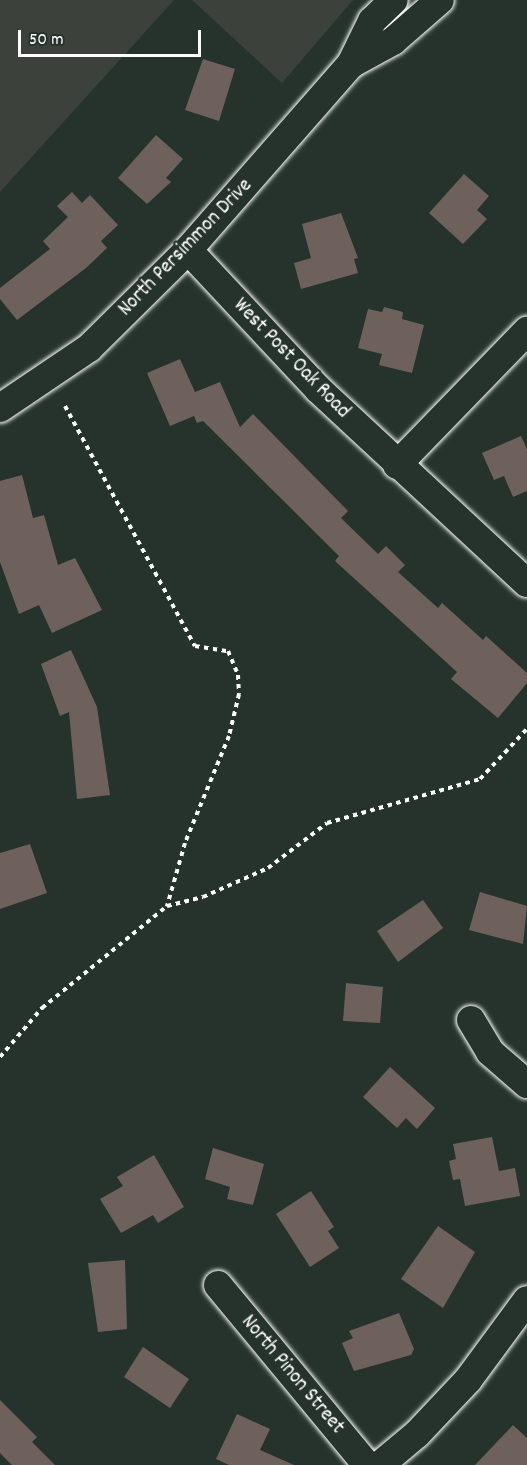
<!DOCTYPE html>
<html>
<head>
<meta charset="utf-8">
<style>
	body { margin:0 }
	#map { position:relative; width:527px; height:1465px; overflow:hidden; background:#26332d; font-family:Dekko,sans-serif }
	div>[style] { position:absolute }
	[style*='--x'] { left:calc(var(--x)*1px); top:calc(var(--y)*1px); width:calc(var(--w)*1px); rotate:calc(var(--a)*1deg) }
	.built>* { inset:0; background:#3c413b }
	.building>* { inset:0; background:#6e615b }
	.path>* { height:4px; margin-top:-2px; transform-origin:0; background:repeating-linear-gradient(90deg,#fff 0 4.5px,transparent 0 9px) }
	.roads { filter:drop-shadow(0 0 2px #fff) drop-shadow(0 0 2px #fff) }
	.minor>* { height:28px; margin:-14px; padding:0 14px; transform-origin:14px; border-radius:14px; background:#26332d }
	span { translate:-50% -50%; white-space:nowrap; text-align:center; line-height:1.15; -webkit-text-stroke:4.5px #26332d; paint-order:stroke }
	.street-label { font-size:21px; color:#fff }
	.scale { position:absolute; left:18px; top:30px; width:183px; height:27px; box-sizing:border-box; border:3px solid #fff; border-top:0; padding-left:8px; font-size:18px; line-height:21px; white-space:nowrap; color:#fff; -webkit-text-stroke:4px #26332d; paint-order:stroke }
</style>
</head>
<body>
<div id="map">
	<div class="built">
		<i style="clip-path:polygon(0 0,174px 0,0 192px)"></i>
		<i style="clip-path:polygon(192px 0,353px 0,282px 83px)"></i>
	</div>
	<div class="building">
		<i style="clip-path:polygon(203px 59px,235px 69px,219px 121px,185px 110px)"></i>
		<i style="clip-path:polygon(156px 135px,183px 159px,166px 178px,171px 182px,147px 204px,118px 178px)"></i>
		<i style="clip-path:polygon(464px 174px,489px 196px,477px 210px,487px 219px,463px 244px,429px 213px)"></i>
		<i style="clip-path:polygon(72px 192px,82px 203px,90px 195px,118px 225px,101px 241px,107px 248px,86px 268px,17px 320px,0 299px,0 288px,50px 249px,43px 241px,68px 217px,57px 206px)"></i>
		<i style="clip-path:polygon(341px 213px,358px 258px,354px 259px,358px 273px,301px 289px,294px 263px,311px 258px,302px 224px)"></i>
		<i style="clip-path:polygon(384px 307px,403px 312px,402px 319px,424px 325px,412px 373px,379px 365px,382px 354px,358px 348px,368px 309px,382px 312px)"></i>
		<i style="clip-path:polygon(180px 359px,195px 392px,220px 382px,240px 427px,253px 414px,348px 511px,341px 518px,378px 554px,386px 546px,405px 565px,398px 572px,438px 608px,442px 603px,483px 640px,486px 636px,527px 673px,527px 683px,498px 718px,451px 679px,457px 672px,335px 561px,339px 556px,203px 421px,197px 423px,194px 416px,170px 426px,147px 373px)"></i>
		<i style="clip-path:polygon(521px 436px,527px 449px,527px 491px,513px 497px,504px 476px,494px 480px,482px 453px)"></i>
		<i style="clip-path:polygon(22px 475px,33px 518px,44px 515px,58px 565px,75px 558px,102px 610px,52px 633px,39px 605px,19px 614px,0 562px,0 481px)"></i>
		<i style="clip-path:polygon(71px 650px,97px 707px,110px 795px,77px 799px,69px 712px,60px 716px,41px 664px)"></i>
		<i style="clip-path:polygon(30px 844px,47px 893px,0 909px,0 853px)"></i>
		<i style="clip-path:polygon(480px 892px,527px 906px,523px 944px,469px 930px)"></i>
		<i style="clip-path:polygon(423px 900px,443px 928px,398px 962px,377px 931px)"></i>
		<i style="clip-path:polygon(346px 983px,383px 987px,380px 1023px,343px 1021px)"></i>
		<i style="clip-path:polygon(390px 1067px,435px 1108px,417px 1129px,406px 1118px,397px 1128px,363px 1097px)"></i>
		<i style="clip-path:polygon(492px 1137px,499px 1171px,515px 1168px,520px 1196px,465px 1206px,460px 1179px,453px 1180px,449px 1161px,456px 1159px,453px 1144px)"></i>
		<i style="clip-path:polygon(213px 1148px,264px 1164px,253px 1205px,227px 1199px,230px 1187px,205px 1179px)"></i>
		<i style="clip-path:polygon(154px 1155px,184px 1207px,158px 1223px,153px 1215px,121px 1233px,100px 1199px,123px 1186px,117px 1177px)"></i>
		<i style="clip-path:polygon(311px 1191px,334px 1227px,328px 1231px,339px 1248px,310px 1267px,276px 1214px)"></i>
		<i style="clip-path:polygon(438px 1226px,475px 1252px,443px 1308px,401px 1279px)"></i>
		<i style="clip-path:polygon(125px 1260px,127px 1329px,98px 1332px,88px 1263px)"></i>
		<i style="clip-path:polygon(399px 1313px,414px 1349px,411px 1355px,354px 1371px,342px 1343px,353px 1338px,349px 1331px)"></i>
		<i style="clip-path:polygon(143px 1347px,189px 1379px,170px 1408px,124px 1377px)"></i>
		<i style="clip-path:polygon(0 1400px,37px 1437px,32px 1442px,55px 1465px,12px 1465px,0 1453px)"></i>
		<i style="clip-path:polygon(237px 1414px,270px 1429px,260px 1450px,294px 1465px,229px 1465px,216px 1459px)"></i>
		<i style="clip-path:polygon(513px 1425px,527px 1438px,527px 1465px,475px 1465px)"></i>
	</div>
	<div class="path">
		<i style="--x:65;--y:406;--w:273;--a:61.6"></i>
		<i style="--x:195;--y:646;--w:33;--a:9"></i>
		<i style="--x:228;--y:651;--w:26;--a:67"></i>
		<i style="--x:238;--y:675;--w:19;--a:87"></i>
		<i style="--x:239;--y:694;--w:43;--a:103.4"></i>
		<i style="--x:229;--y:736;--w:116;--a:112.4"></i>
		<i style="--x:185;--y:843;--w:66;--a:105.9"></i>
		<i style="--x:0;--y:1057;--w:65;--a:-49.4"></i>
		<i style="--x:42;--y:1008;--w:161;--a:-39.2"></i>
		<i style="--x:167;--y:906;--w:37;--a:-14"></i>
		<i style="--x:203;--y:897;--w:71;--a:-24"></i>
		<i style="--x:268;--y:868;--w:74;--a:-37.3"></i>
		<i style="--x:327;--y:823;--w:159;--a:-16"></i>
		<i style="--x:480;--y:779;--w:69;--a:-46.8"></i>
	</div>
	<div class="roads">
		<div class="minor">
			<i style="--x:351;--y:64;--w:48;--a:-28.7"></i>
			<i style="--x:393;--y:41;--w:62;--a:-41.1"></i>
			<i style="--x:188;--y:250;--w:190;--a:46.9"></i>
			<i style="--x:318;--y:389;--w:285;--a:42.9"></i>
			<i style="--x:0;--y:408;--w:107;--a:-34"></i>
			<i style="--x:89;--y:348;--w:139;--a:-44.7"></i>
			<i style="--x:188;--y:250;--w:247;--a:-48.8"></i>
			<i style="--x:351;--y:64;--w:48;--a:-64"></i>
			<i style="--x:372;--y:21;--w:30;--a:-44"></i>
			<i style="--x:397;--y:465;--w:187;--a:-45.9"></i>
			<i style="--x:471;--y:1020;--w:37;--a:59"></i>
			<i style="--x:490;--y:1052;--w:49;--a:40.9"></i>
			<i style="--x:218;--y:1285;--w:234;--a:50.4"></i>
			<i style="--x:380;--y:1465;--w:48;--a:-40"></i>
			<i style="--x:417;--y:1434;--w:74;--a:-46.6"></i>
			<i style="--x:468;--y:1380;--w:99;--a:-53.6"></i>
		</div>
	</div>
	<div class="street-label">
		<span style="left:186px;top:248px;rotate:-46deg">North Persimmon Drive</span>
		<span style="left:291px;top:359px;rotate:46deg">West Post Oak Road</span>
		<span style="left:292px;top:1375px;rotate:50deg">North Pinon Street</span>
	</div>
	<div class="scale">50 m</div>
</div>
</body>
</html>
